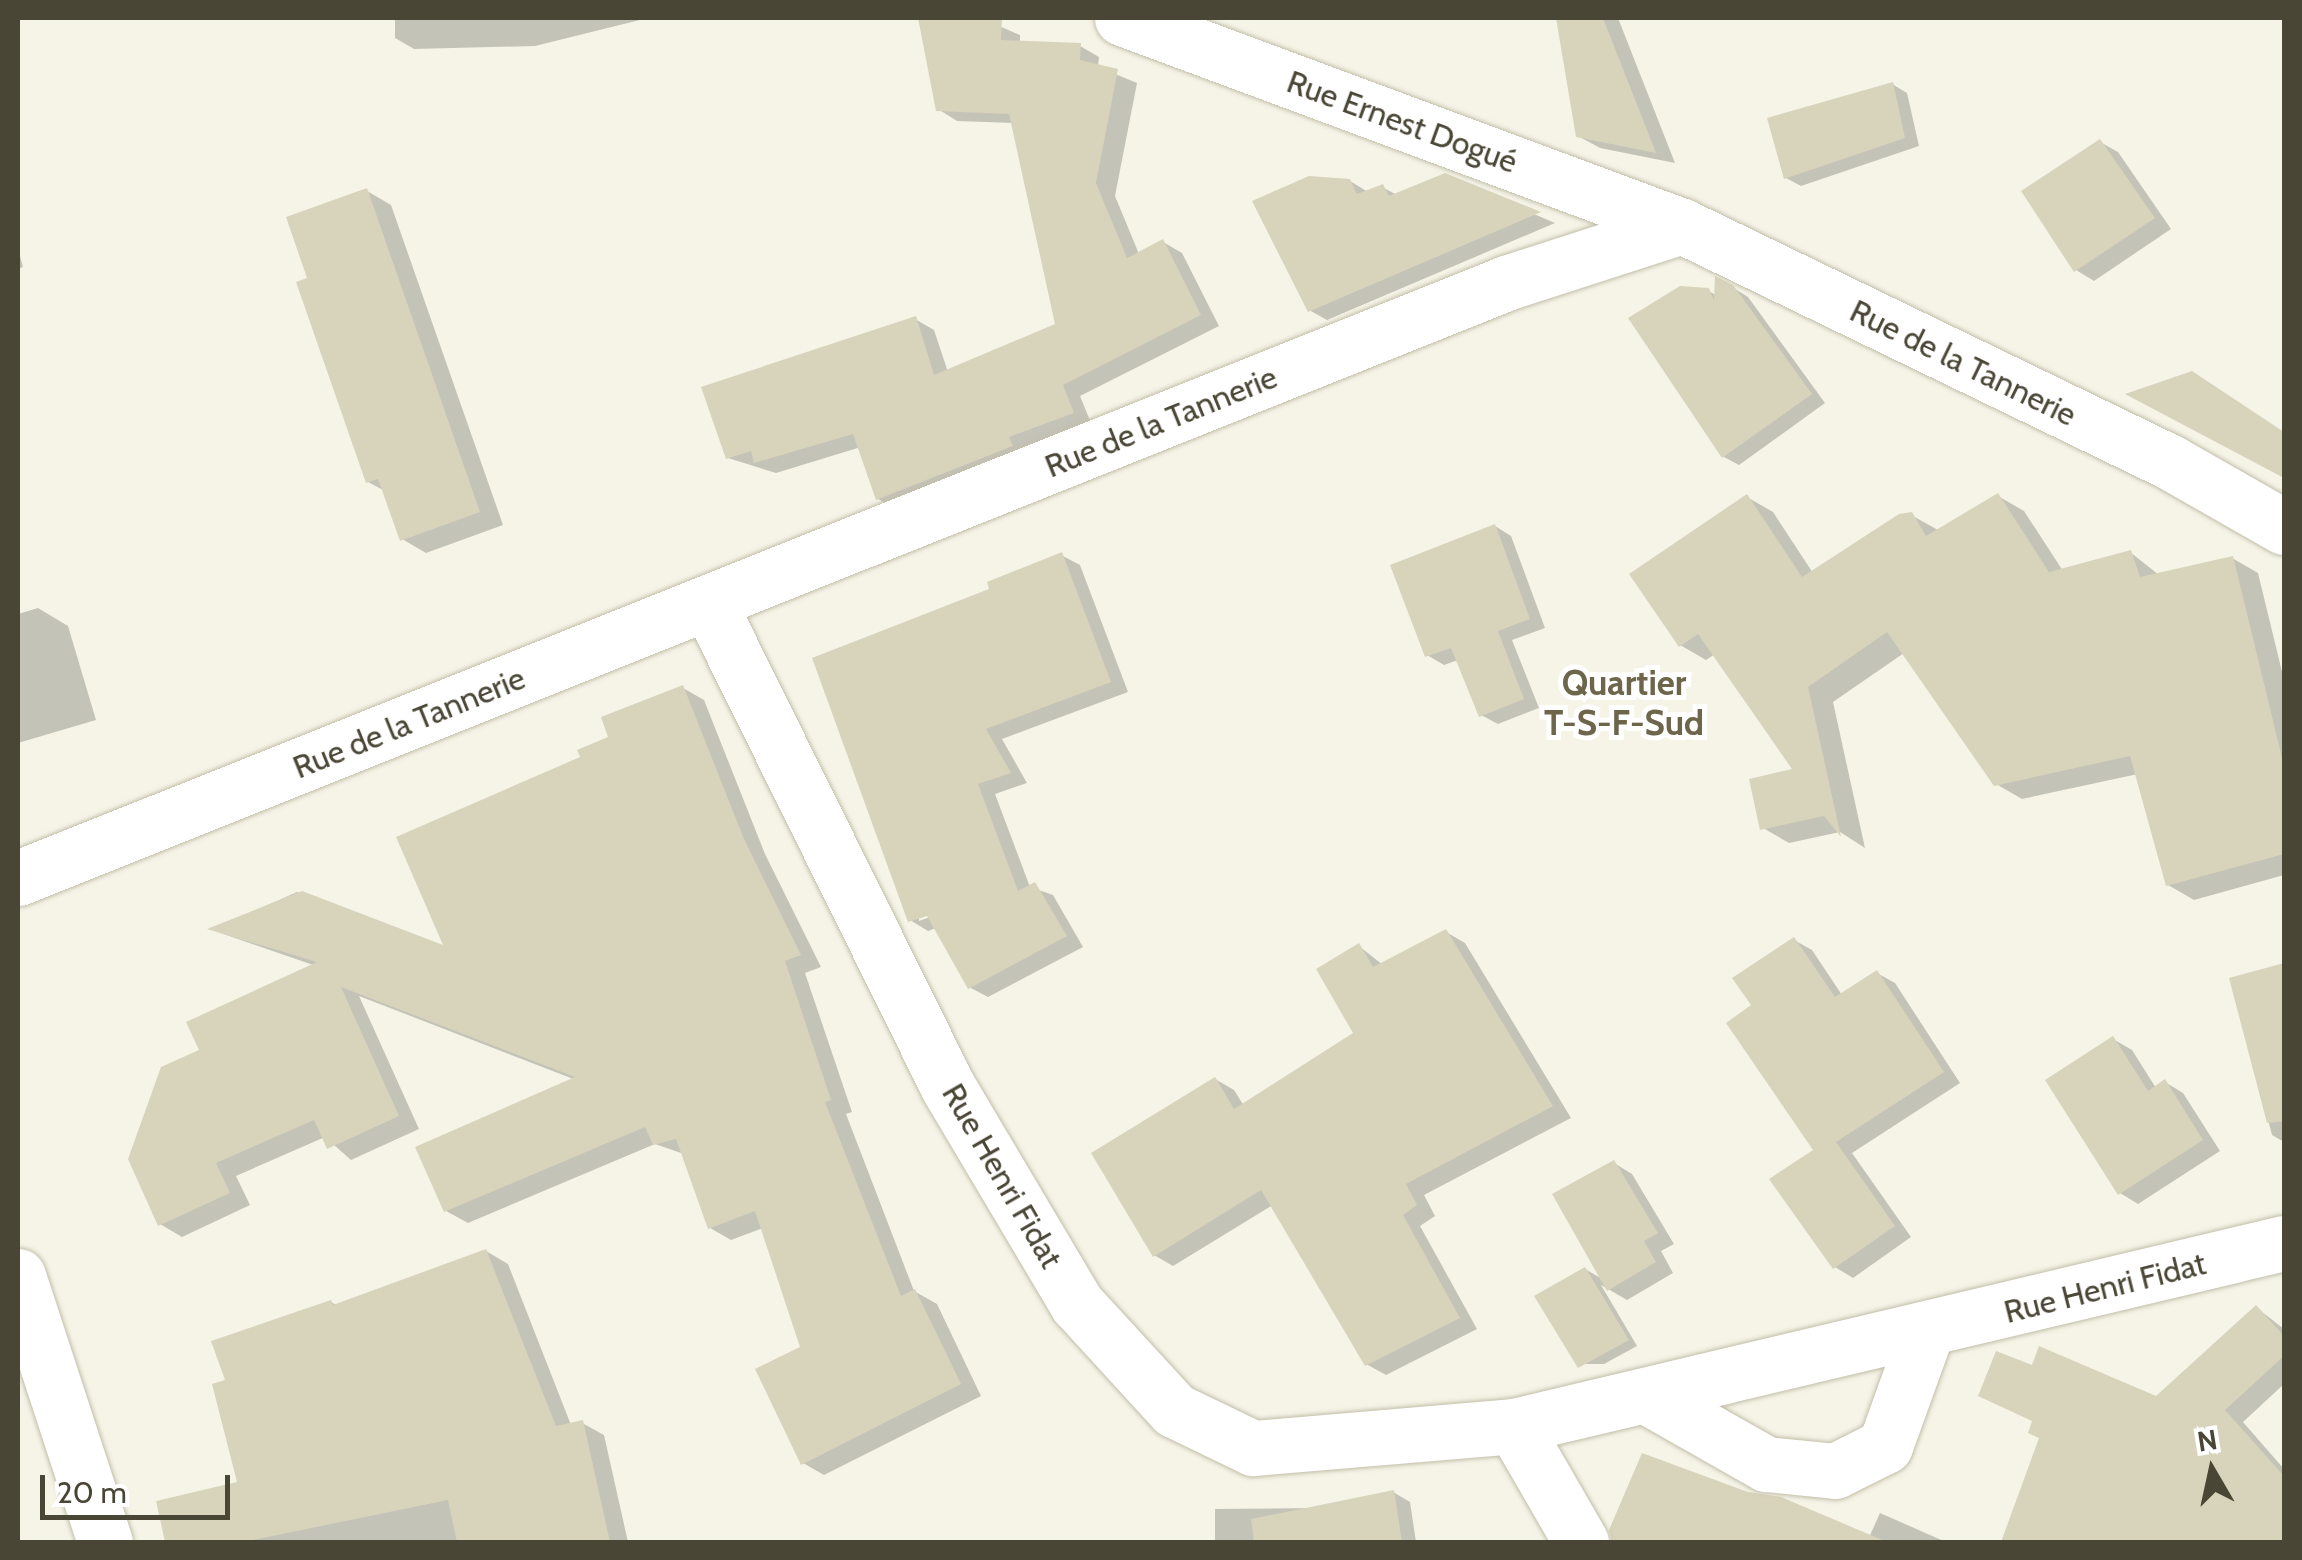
<!DOCTYPE html>
<html>
<head>
<meta charset="utf-8">
<style>
	body { margin:0 }
	#map { position:relative; width:2302px; height:1560px; overflow:hidden; background:#f5f4e7; font-family:Cabin,sans-serif }
	div>[style] { position:absolute }
	[style*='--x'] { left:calc(var(--x)*1px); top:calc(var(--y)*1px); width:calc(var(--w)*1px); rotate:calc(var(--a)*1deg) }
	.shadow>* { inset:0; background:#0003 }
	.building>* { inset:0; background:#d8d3bb }
	.roads { filter:drop-shadow(0 0 2px #c2bea9) drop-shadow(0 0 2px #c2bea9) }
	.minor>* { height:55px; margin:-27.5px; padding:0 27.5px; transform-origin:27.5px; border-radius:27.5px; background:#fff }
	span { translate:-50% -50%; white-space:nowrap; text-align:center; line-height:1.15; -webkit-text-stroke:10px #fff; paint-order:stroke }
	.street-label { font-size:32px; color:#494635 }
	.neighbourhood-label { font-size:35px; color:#6d664b; font-weight:700 }
	.frame { position:absolute; inset:0; border:20px solid #494635; pointer-events:none }
	.north { position:absolute; left:2162px; top:1420px; width:100px; height:100px; -webkit-text-stroke:8px #fff; paint-order:stroke; rotate:351deg; font-size:28px; font-weight:700; line-height:40px; text-align:center; color:#494635 }
	.north::after { content:''; display:block; margin:auto; width:35px; height:45px; background:#494635; clip-path:polygon(50% 0,100% 100%,50% 72%,0 100%) }
	.scale { position:absolute; left:40px; top:1475px; width:190px; height:45px; box-sizing:border-box; border:5px solid #494635; border-top:0; padding-left:12px; font-size:30px; line-height:35px; white-space:nowrap; color:#494635; -webkit-text-stroke:8px #fff; paint-order:stroke }
</style>
</head>
<body>
<div id="map">
	<div class="shadow">
		<i style="clip-path:polygon(395px 18px,648px 18px,535px 46px,414px 49px,395px 38px)"></i>
		<i style="clip-path:polygon(921px 18px,981px 18px,1020px 35px,1020px 43px,1080px 46px,1099px 57px,1098px 67px,1137px 83px,1115px 196px,1139px 254px,1163px 242px,1182px 253px,1219px 326px,1080px 396px,1091px 423px,897px 510px,878px 499px,861px 447px,776px 473px,728px 458px,915px 319px,934px 330px,948px 372px,1057px 326px,1014px 123px,957px 121px,938px 109px)"></i>
		<i style="clip-path:polygon(1559px 18px,1618px 18px,1675px 163px,1600px 148px,1578px 136px)"></i>
		<i style="clip-path:polygon(1892px 84px,1907px 93px,1919px 146px,1801px 186px,1786px 178px)"></i>
		<i style="clip-path:polygon(2100px 142px,2118px 152px,2171px 229px,2094px 281px,2076px 270px)"></i>
		<i style="clip-path:polygon(1445px 176px,1555px 223px,1327px 320px,1309px 310px,1350px 181px,1368px 192px,1382px 187px,1397px 195px)"></i>
		<i style="clip-path:polygon(367px 191px,391px 205px,503px 525px,426px 553px,402px 539px,385px 491px,368px 482px,311px 279px)"></i>
		<i style="clip-path:polygon(18px 249px,23px 267px,18px 269px)"></i>
		<i style="clip-path:polygon(1732px 287px,1748px 297px,1825px 403px,1739px 465px,1724px 457px,1709px 291px,1717px 296px)"></i>
		<i style="clip-path:polygon(1998px 496px,2024px 511px,2063px 571px,2130px 552px,2159px 575px,2232px 558px,2258px 573px,2284px 680px,2284px 875px,2194px 900px,2168px 885px,2138px 774px,2022px 799px,1996px 784px,1904px 653px,1833px 702px,1865px 848px,1840px 832px,1789px 843px,1763px 828px,1796px 771px,1715px 654px,1706px 660px,1680px 645px,1747px 497px,1773px 512px,1813px 573px,1911px 515px,1938px 530px)"></i>
		<i style="clip-path:polygon(1495px 526px,1511px 536px,1545px 628px,1512px 640px,1539px 708px,1498px 724px,1481px 715px,1458px 660px,1444px 665px,1427px 655px)"></i>
		<i style="clip-path:polygon(evenodd,1061px 555px,1080px 565px,1128px 692px,1002px 739px,1027px 783px,995px 794px,1030px 887px,1053px 895px,1083px 947px,988px 997px,969px 987px,936px 928px,928px 931px,910px 920px,993px 591px,1061px 555px,939px 914px,919px 921px,919px 916px,939px 914px)"></i>
		<i style="clip-path:polygon(38px 608px,68px 626px,96px 720px,18px 743px,18px 614px)"></i>
		<i style="clip-path:polygon(683px 688px,704px 700px,765px 854px,821px 967px,805px 973px,852px 1112px,846px 1114px,914px 1291px,937px 1304px,981px 1396px,824px 1475px,803px 1463px,803px 1348px,763px 1228px,731px 1240px,710px 1228px,684px 1154px,655px 1144px,468px 1223px,446px 1211px,576px 1080px,359px 996px,419px 1129px,351px 1160px,325px 1137px,236px 1176px,250px 1205px,182px 1237px,160px 1224px,202px 1052px,316px 966px,212px 930px,297px 892px,448px 950px,583px 759px)"></i>
		<i style="clip-path:polygon(1446px 932px,1465px 943px,1571px 1118px,1424px 1195px,1435px 1216px,1420px 1226px,1477px 1329px,1386px 1375px,1366px 1364px,1273px 1205px,1173px 1266px,1154px 1255px,1215px 1079px,1234px 1090px,1244px 1106px,1356px 1034px,1359px 946px,1383px 965px)"></i>
		<i style="clip-path:polygon(1794px 940px,1812px 950px,1842px 995px,1877px 973px,1895px 983px,1960px 1083px,1852px 1153px,1911px 1237px,1853px 1278px,1835px 1267px,1816px 1150px,1755px 1005px)"></i>
		<i style="clip-path:polygon(2284px 965px,2284px 1142px,2272px 1135px,2232px 979px)"></i>
		<i style="clip-path:polygon(2113px 1039px,2132px 1050px,2156px 1088px,2165px 1082px,2183px 1093px,2220px 1151px,2138px 1204px,2120px 1193px)"></i>
		<i style="clip-path:polygon(1614px 1163px,1632px 1174px,1674px 1244px,1661px 1251px,1673px 1273px,1627px 1300px,1601px 1285px,1637px 1346px,1604px 1364px,1586px 1364px,1575px 1358px,1585px 1269px,1604px 1280px)"></i>
		<i style="clip-path:polygon(486px 1251px,508px 1264px,571px 1425px,582px 1423px,604px 1435px,628px 1542px,168px 1542px,159px 1503px,240px 1484px,228px 1382px,331px 1302px,338px 1306px)"></i>
		<i style="clip-path:polygon(2257px 1308px,2284px 1329px,2284px 1384px,2243px 1422px,2284px 1469px,2284px 1542px,2004px 1542px,2042px 1438px,2035px 1422px,1981px 1395px,2033px 1369px,2157px 1399px)"></i>
		<i style="clip-path:polygon(1724px 1490px,1773px 1542px,1611px 1542px,1612px 1531px)"></i>
		<i style="clip-path:polygon(1393px 1492px,1410px 1502px,1416px 1542px,1215px 1542px,1215px 1509px,1320px 1508px)"></i>
		<i style="clip-path:polygon(1880px 1513px,1946px 1542px,1867px 1542px)"></i>
	</div>
	<div class="building">
		<i style="clip-path:polygon(918px 18px,1002px 18px,1001px 40px,1081px 43px,1080px 60px,1118px 69px,1096px 183px,1127px 258px,1163px 239px,1201px 315px,1063px 385px,1074px 413px,1009px 437px,1013px 446px,876px 500px,853px 434px,754px 463px,751px 451px,726px 459px,701px 387px,916px 316px,934px 375px,1055px 324px,1009px 114px,936px 111px)"></i>
		<i style="clip-path:polygon(1556px 18px,1603px 18px,1656px 153px,1576px 137px)"></i>
		<i style="clip-path:polygon(1893px 82px,1905px 138px,1784px 179px,1767px 118px)"></i>
		<i style="clip-path:polygon(2100px 139px,2155px 218px,2074px 272px,2021px 191px)"></i>
		<i style="clip-path:polygon(1445px 173px,1541px 212px,1308px 312px,1252px 201px,1309px 176px,1350px 179px,1357px 194px,1383px 184px,1389px 196px)"></i>
		<i style="clip-path:polygon(367px 188px,480px 512px,400px 541px,378px 479px,366px 483px,296px 282px,307px 278px,286px 217px)"></i>
		<i style="clip-path:polygon(1715px 276px,1733px 285px,1812px 394px,1722px 458px,1628px 318px,1680px 286px,1709px 288px,1714px 301px)"></i>
		<i style="clip-path:polygon(2192px 371px,2284px 432px,2284px 478px,2125px 394px)"></i>
		<i style="clip-path:polygon(1998px 493px,2049px 572px,2131px 550px,2140px 577px,2233px 556px,2284px 766px,2284px 854px,2166px 886px,2130px 756px,1994px 786px,1887px 632px,1808px 687px,1841px 837px,1824px 816px,1760px 830px,1749px 779px,1792px 769px,1698px 634px,1679px 647px,1629px 574px,1747px 494px,1802px 577px,1899px 514px,1912px 512px,1926px 536px)"></i>
		<i style="clip-path:polygon(1495px 524px,1530px 619px,1498px 631px,1524px 699px,1479px 717px,1451px 648px,1425px 657px,1390px 565px)"></i>
		<i style="clip-path:polygon(1062px 552px,1111px 682px,986px 729px,1011px 773px,978px 784px,1018px 891px,1035px 882px,1067px 936px,968px 989px,927px 916px,908px 922px,812px 658px,989px 589px,987px 582px)"></i>
		<i style="clip-path:polygon(683px 685px,744px 839px,801px 955px,785px 961px,831px 1100px,825px 1102px,901px 1296px,915px 1289px,961px 1384px,801px 1465px,755px 1369px,800px 1347px,755px 1211px,708px 1229px,676px 1139px,653px 1145px,645px 1127px,444px 1212px,415px 1147px,575px 1077px,341px 987px,399px 1116px,327px 1149px,314px 1120px,216px 1163px,230px 1193px,158px 1226px,128px 1159px,161px 1067px,199px 1050px,186px 1022px,317px 962px,207px 929px,302px 891px,443px 945px,396px 837px,580px 757px,577px 750px,608px 737px,601px 717px)"></i>
		<i style="clip-path:polygon(1446px 929px,1553px 1106px,1406px 1184px,1417px 1205px,1403px 1215px,1460px 1318px,1365px 1366px,1261px 1190px,1153px 1257px,1091px 1153px,1215px 1077px,1234px 1109px,1353px 1033px,1316px 969px,1359px 943px,1373px 967px)"></i>
		<i style="clip-path:polygon(1794px 937px,1835px 997px,1877px 970px,1944px 1072px,1836px 1142px,1895px 1226px,1833px 1269px,1769px 1179px,1813px 1150px,1726px 1023px,1751px 1005px,1732px 978px)"></i>
		<i style="clip-path:polygon(2284px 963px,2284px 1121px,2267px 1123px,2229px 978px)"></i>
		<i style="clip-path:polygon(2113px 1036px,2148px 1091px,2165px 1079px,2203px 1140px,2118px 1195px,2045px 1080px)"></i>
		<i style="clip-path:polygon(1614px 1160px,1658px 1233px,1644px 1241px,1656px 1262px,1607px 1291px,1552px 1194px)"></i>
		<i style="clip-path:polygon(486px 1249px,556px 1426px,583px 1420px,610px 1542px,457px 1542px,448px 1500px,243px 1542px,165px 1542px,156px 1501px,237px 1482px,212px 1384px,225px 1380px,211px 1341px,331px 1300px,333px 1305px)"></i>
		<i style="clip-path:polygon(1585px 1267px,1629px 1340px,1578px 1368px,1534px 1296px)"></i>
		<i style="clip-path:polygon(2256px 1305px,2284px 1336px,2284px 1356px,2225px 1410px,2284px 1476px,2284px 1542px,2001px 1542px,2039px 1438px,2028px 1433px,2032px 1421px,1978px 1396px,1996px 1351px,2032px 1365px,2039px 1346px,2156px 1396px)"></i>
		<i style="clip-path:polygon(1642px 1453px,1748px 1492px,1781px 1497px,1887px 1542px,1612px 1542px,1609px 1530px)"></i>
		<i style="clip-path:polygon(1394px 1490px,1402px 1542px,1254px 1542px,1251px 1519px)"></i>
	</div>
	<div class="roads">
		<div class="minor">
			<i style="--x:1122;--y:18;--w:597;--a:20.38"></i>
			<i style="--x:1682;--y:226;--w:542;--a:25.81"></i>
			<i style="--x:2170;--y:462;--w:131;--a:29.7"></i>
			<i style="--x:709;--y:604;--w:539;--a:63.67"></i>
			<i style="--x:948;--y:1087;--w:252;--a:59.3"></i>
			<i style="--x:1077;--y:1304;--w:144;--a:47.5"></i>
			<i style="--x:1174;--y:1410;--w:88;--a:25.7"></i>
			<i style="--x:1253;--y:1448;--w:262;--a:-4.8"></i>
			<i style="--x:1514;--y:1426;--w:791;--a:-13.37"></i>
			<i style="--x:18;--y:878;--w:1603;--a:-21.79"></i>
			<i style="--x:1506;--y:283;--w:185;--a:-17.9"></i>
			<i style="--x:18;--y:1276;--w:280;--a:71.9"></i>
			<i style="--x:1648;--y:1397;--w:136;--a:29.6"></i>
			<i style="--x:1766;--y:1464;--w:69;--a:5.8"></i>
			<i style="--x:1835;--y:1471;--w:56;--a:-26.6"></i>
			<i style="--x:1885;--y:1446;--w:121;--a:-70.2"></i>
			<i style="--x:1514;--y:1426;--w:134;--a:60"></i>
		</div>
	</div>
	<div class="street-label">
		<span style="left:1402px;top:122px;rotate:20deg">Rue Ernest Dogué</span>
		<span style="left:1963px;top:363px;rotate:26deg">Rue de la Tannerie</span>
		<span style="left:1161px;top:422px;rotate:-22deg">Rue de la Tannerie</span>
		<span style="left:409px;top:723px;rotate:-22deg">Rue de la Tannerie</span>
		<span style="left:1002px;top:1176px;rotate:60deg">Rue Henri Fidat</span>
		<span style="left:2105px;top:1288px;rotate:-14deg">Rue Henri Fidat</span>
	</div>
	<div class="neighbourhood-label">
		<span style="left:1624px;top:703px">Quartier<br>T-S-F-Sud</span>
	</div>
	<div class="frame"></div>
	<div class="north">N</div>
	<div class="scale">20 m</div>
</div>
</body>
</html>
